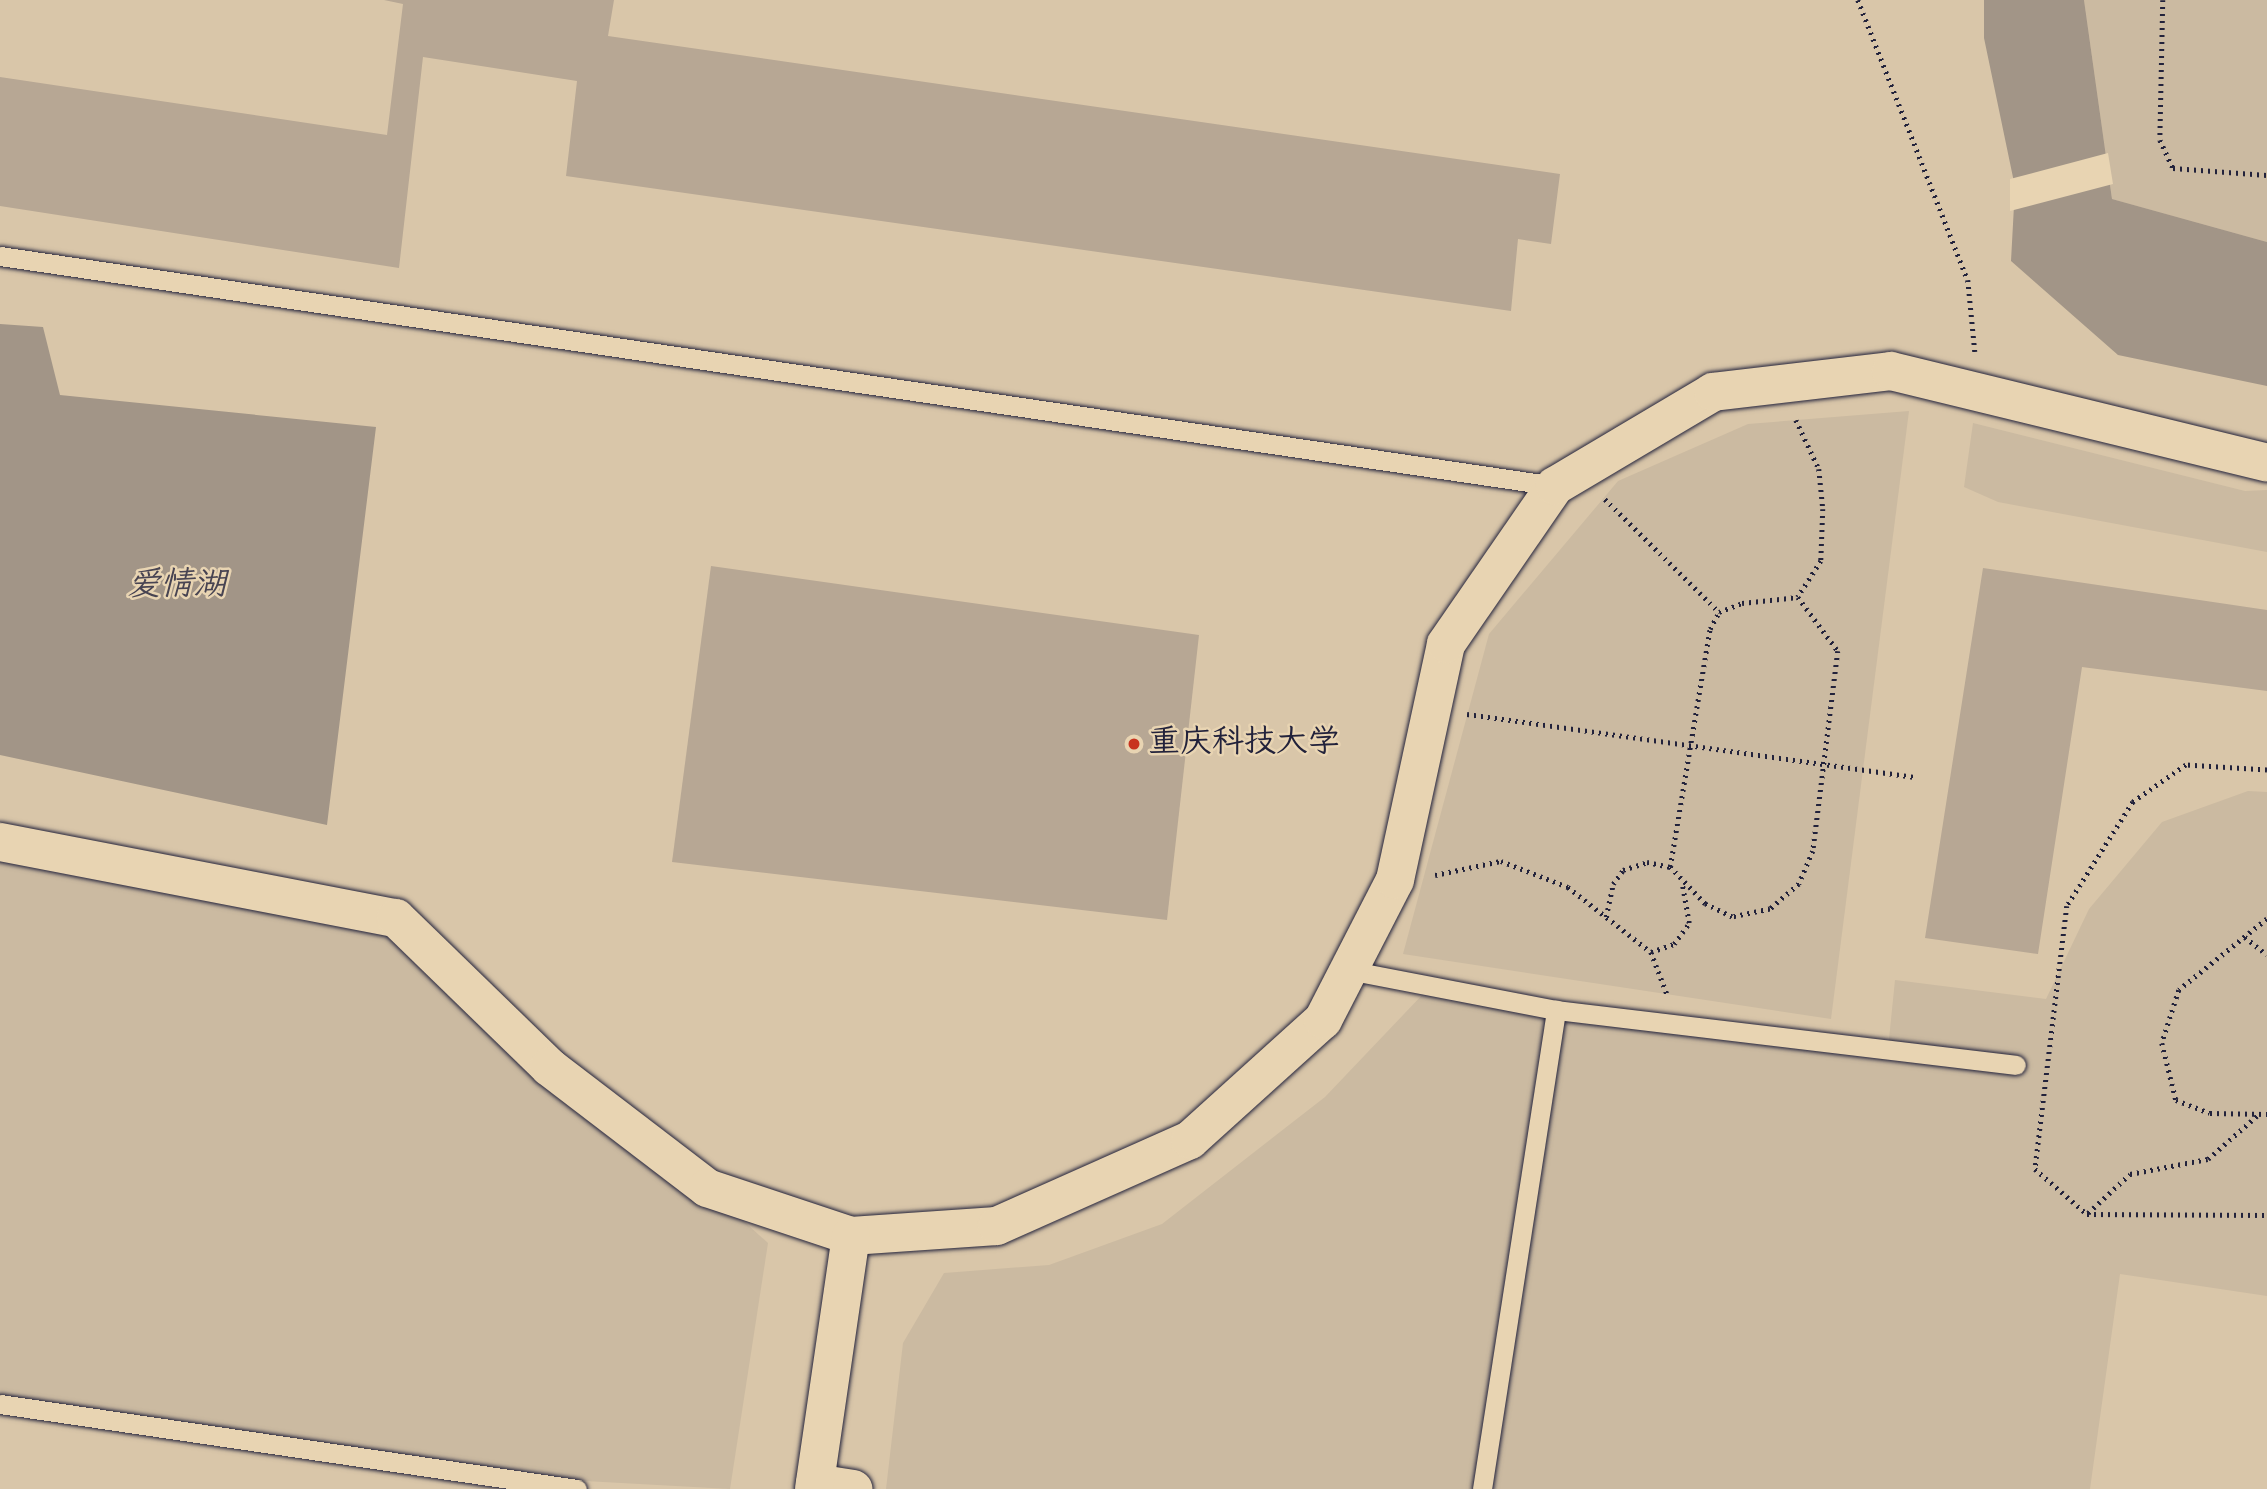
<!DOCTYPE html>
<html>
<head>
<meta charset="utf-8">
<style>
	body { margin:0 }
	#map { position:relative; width:2267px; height:1489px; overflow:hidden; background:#e8d4b2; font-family:"Indie Flower","LXGW WenKai TC",sans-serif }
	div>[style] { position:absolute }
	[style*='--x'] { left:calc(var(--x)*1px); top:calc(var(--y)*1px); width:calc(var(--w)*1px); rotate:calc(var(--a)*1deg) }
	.built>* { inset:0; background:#d9c6a9 }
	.green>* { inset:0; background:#cbbaa1 }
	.water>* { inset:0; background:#a29587 }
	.pier>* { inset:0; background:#e8d4b2 }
	.building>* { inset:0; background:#b7a794 }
	.path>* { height:4.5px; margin-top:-2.25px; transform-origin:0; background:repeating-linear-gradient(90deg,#22223b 0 2px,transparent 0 7px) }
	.roads { filter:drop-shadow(0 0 2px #22223b) drop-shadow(0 0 2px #22223b) }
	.lane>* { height:19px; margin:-9.5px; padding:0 9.5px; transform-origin:9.5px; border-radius:9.5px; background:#e8d4b2 }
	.street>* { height:38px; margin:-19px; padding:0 19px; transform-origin:19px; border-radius:19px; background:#e8d4b2 }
	.dots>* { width:19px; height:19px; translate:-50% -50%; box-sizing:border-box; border:4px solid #e8d4b2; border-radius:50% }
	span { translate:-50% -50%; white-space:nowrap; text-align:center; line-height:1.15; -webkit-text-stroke:5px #e8d4b2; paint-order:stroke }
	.poi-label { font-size:32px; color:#22223b }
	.left { translate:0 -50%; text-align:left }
	.water-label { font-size:33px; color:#484452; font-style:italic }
</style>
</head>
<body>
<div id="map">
	<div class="built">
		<i style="clip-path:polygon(0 0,2267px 0,2267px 1489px,0 1489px)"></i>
	</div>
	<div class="green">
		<i style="clip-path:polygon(2084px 0,2267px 0,2267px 242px,2112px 199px)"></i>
		<i style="clip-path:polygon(1909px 411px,1831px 1019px,1403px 954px,1489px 634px,1618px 481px,1748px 424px)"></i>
		<i style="clip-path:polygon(1973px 423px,2245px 491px,2267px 490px,2267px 552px,1998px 502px,1964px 487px)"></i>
		<i style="clip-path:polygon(2248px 791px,2267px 792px,2267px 1296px,2120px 1274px,2090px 1489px,886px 1489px,903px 1343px,944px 1273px,1049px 1265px,1162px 1224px,1325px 1097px,1424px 993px,1888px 1049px,1895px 980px,2046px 999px,2089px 909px,2162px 822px)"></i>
		<i style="clip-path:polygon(0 842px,396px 918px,707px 1188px,768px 1243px,730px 1489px,478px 1475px,0 1399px)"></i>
	</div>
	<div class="water">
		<i style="clip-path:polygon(1984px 0,2084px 0,2112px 199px,2267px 242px,2267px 386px,2118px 355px,2011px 261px,2015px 187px,1984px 38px)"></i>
		<i style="clip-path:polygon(0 324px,43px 327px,60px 395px,376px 427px,327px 825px,0 755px)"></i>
	</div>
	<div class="pier">
		<i style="clip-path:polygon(2108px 153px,2113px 184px,2010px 211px,2010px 179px)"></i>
	</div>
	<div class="building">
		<i style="clip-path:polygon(384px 0,614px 0,608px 36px,1560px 174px,1551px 244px,1518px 239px,1511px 311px,566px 176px,577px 81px,423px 57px,399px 268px,0 206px,0 77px,387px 135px,403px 4px)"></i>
		<i style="clip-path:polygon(711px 566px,1199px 635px,1167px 920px,672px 862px)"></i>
		<i style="clip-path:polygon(1983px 568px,2267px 610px,2267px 691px,2082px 667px,2038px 954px,1925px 938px)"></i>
	</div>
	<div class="path">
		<i style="--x:1858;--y:0;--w:301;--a:68.6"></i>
		<i style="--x:1968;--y:280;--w:72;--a:84.4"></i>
		<i style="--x:2163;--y:0;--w:140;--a:91.2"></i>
		<i style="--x:2160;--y:140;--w:31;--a:65"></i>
		<i style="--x:2173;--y:168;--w:94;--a:4.3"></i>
		<i style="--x:1796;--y:420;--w:54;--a:64.9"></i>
		<i style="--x:1819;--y:469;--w:40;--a:84.3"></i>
		<i style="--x:1823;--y:509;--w:52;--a:92.2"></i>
		<i style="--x:1821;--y:561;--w:43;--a:122.6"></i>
		<i style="--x:1605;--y:499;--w:161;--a:44.7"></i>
		<i style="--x:1798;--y:597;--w:67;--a:53.5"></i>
		<i style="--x:1838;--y:651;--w:202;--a:97.1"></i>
		<i style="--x:1813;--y:851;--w:36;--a:113"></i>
		<i style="--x:1799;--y:884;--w:38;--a:139"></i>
		<i style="--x:1770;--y:909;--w:39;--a:168"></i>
		<i style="--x:1732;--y:917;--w:30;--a:-154"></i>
		<i style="--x:1705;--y:904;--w:51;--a:-133.4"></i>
		<i style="--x:1670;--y:867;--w:241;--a:-80.5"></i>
		<i style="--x:1710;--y:629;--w:19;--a:-62"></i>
		<i style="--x:1719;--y:612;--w:25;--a:-21"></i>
		<i style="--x:1742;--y:603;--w:56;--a:-6.1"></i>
		<i style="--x:1467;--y:714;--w:452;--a:8"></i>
		<i style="--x:2267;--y:770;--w:81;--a:-176.5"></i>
		<i style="--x:2186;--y:765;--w:65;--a:145.1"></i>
		<i style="--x:2133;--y:802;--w:123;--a:122.4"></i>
		<i style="--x:2067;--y:906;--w:265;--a:96.9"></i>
		<i style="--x:2035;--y:1169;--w:69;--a:40.9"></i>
		<i style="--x:2087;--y:1214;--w:180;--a:0.3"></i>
		<i style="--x:1435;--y:875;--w:67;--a:-12"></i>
		<i style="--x:1501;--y:861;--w:72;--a:21.2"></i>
		<i style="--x:1568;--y:887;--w:105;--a:38.1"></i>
		<i style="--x:1651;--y:952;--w:45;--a:69.1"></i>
		<i style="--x:1606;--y:917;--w:34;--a:-78"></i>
		<i style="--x:1613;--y:884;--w:17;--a:-54"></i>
		<i style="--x:1623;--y:870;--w:25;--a:-18"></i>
		<i style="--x:1647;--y:862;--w:24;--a:12"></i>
		<i style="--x:2267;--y:919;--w:113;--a:141.1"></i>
		<i style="--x:2179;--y:990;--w:56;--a:107.8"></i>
		<i style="--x:2162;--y:1043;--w:59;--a:76.2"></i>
		<i style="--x:2176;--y:1100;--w:36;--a:21"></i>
		<i style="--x:2210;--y:1113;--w:57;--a:1"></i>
		<i style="--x:2245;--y:937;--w:28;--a:39"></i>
		<i style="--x:1651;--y:952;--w:24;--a:-19"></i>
		<i style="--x:1674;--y:944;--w:26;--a:-54"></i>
		<i style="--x:1689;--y:923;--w:40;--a:-100"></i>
		<i style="--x:2088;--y:1213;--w:57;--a:-42.9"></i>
		<i style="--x:2130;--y:1174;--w:79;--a:-10.9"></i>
		<i style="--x:2208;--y:1159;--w:68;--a:-41.4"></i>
	</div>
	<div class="roads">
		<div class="lane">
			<i style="--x:0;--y:256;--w:1572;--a:8.41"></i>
			<i style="--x:1348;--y:970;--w:212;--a:10.9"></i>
			<i style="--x:1556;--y:1010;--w:463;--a:6.8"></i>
			<i style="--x:0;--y:1404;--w:583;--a:8.38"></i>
			<i style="--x:1482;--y:1489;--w:485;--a:-81.2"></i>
		</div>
		<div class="street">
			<i style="--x:0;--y:842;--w:403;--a:10.9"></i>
			<i style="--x:396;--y:918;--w:214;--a:44.2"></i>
			<i style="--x:549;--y:1067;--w:199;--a:37.4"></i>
			<i style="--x:707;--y:1188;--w:152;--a:18.4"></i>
			<i style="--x:851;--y:1236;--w:146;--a:-3.9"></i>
			<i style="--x:997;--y:1226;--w:211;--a:-24"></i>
			<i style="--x:1190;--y:1140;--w:179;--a:-42.1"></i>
			<i style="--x:1323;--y:1020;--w:157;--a:-62.8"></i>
			<i style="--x:1395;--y:880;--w:241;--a:-77.8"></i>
			<i style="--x:1446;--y:644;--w:192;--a:-55.4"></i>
			<i style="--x:1555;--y:486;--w:184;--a:-30.7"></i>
			<i style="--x:1713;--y:392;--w:179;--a:-6.7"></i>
			<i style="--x:1891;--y:371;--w:387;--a:13.7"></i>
			<i style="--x:815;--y:1483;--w:39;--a:9"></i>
			<i style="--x:814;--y:1489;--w:256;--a:-81.7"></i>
		</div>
	</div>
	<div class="dots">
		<i style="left:1134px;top:744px;background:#c8321e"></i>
	</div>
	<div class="poi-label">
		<span class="left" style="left:1148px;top:744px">重庆科技大学</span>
	</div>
	<div class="water-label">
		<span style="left:177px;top:587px">爱情湖</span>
	</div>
</div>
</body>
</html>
